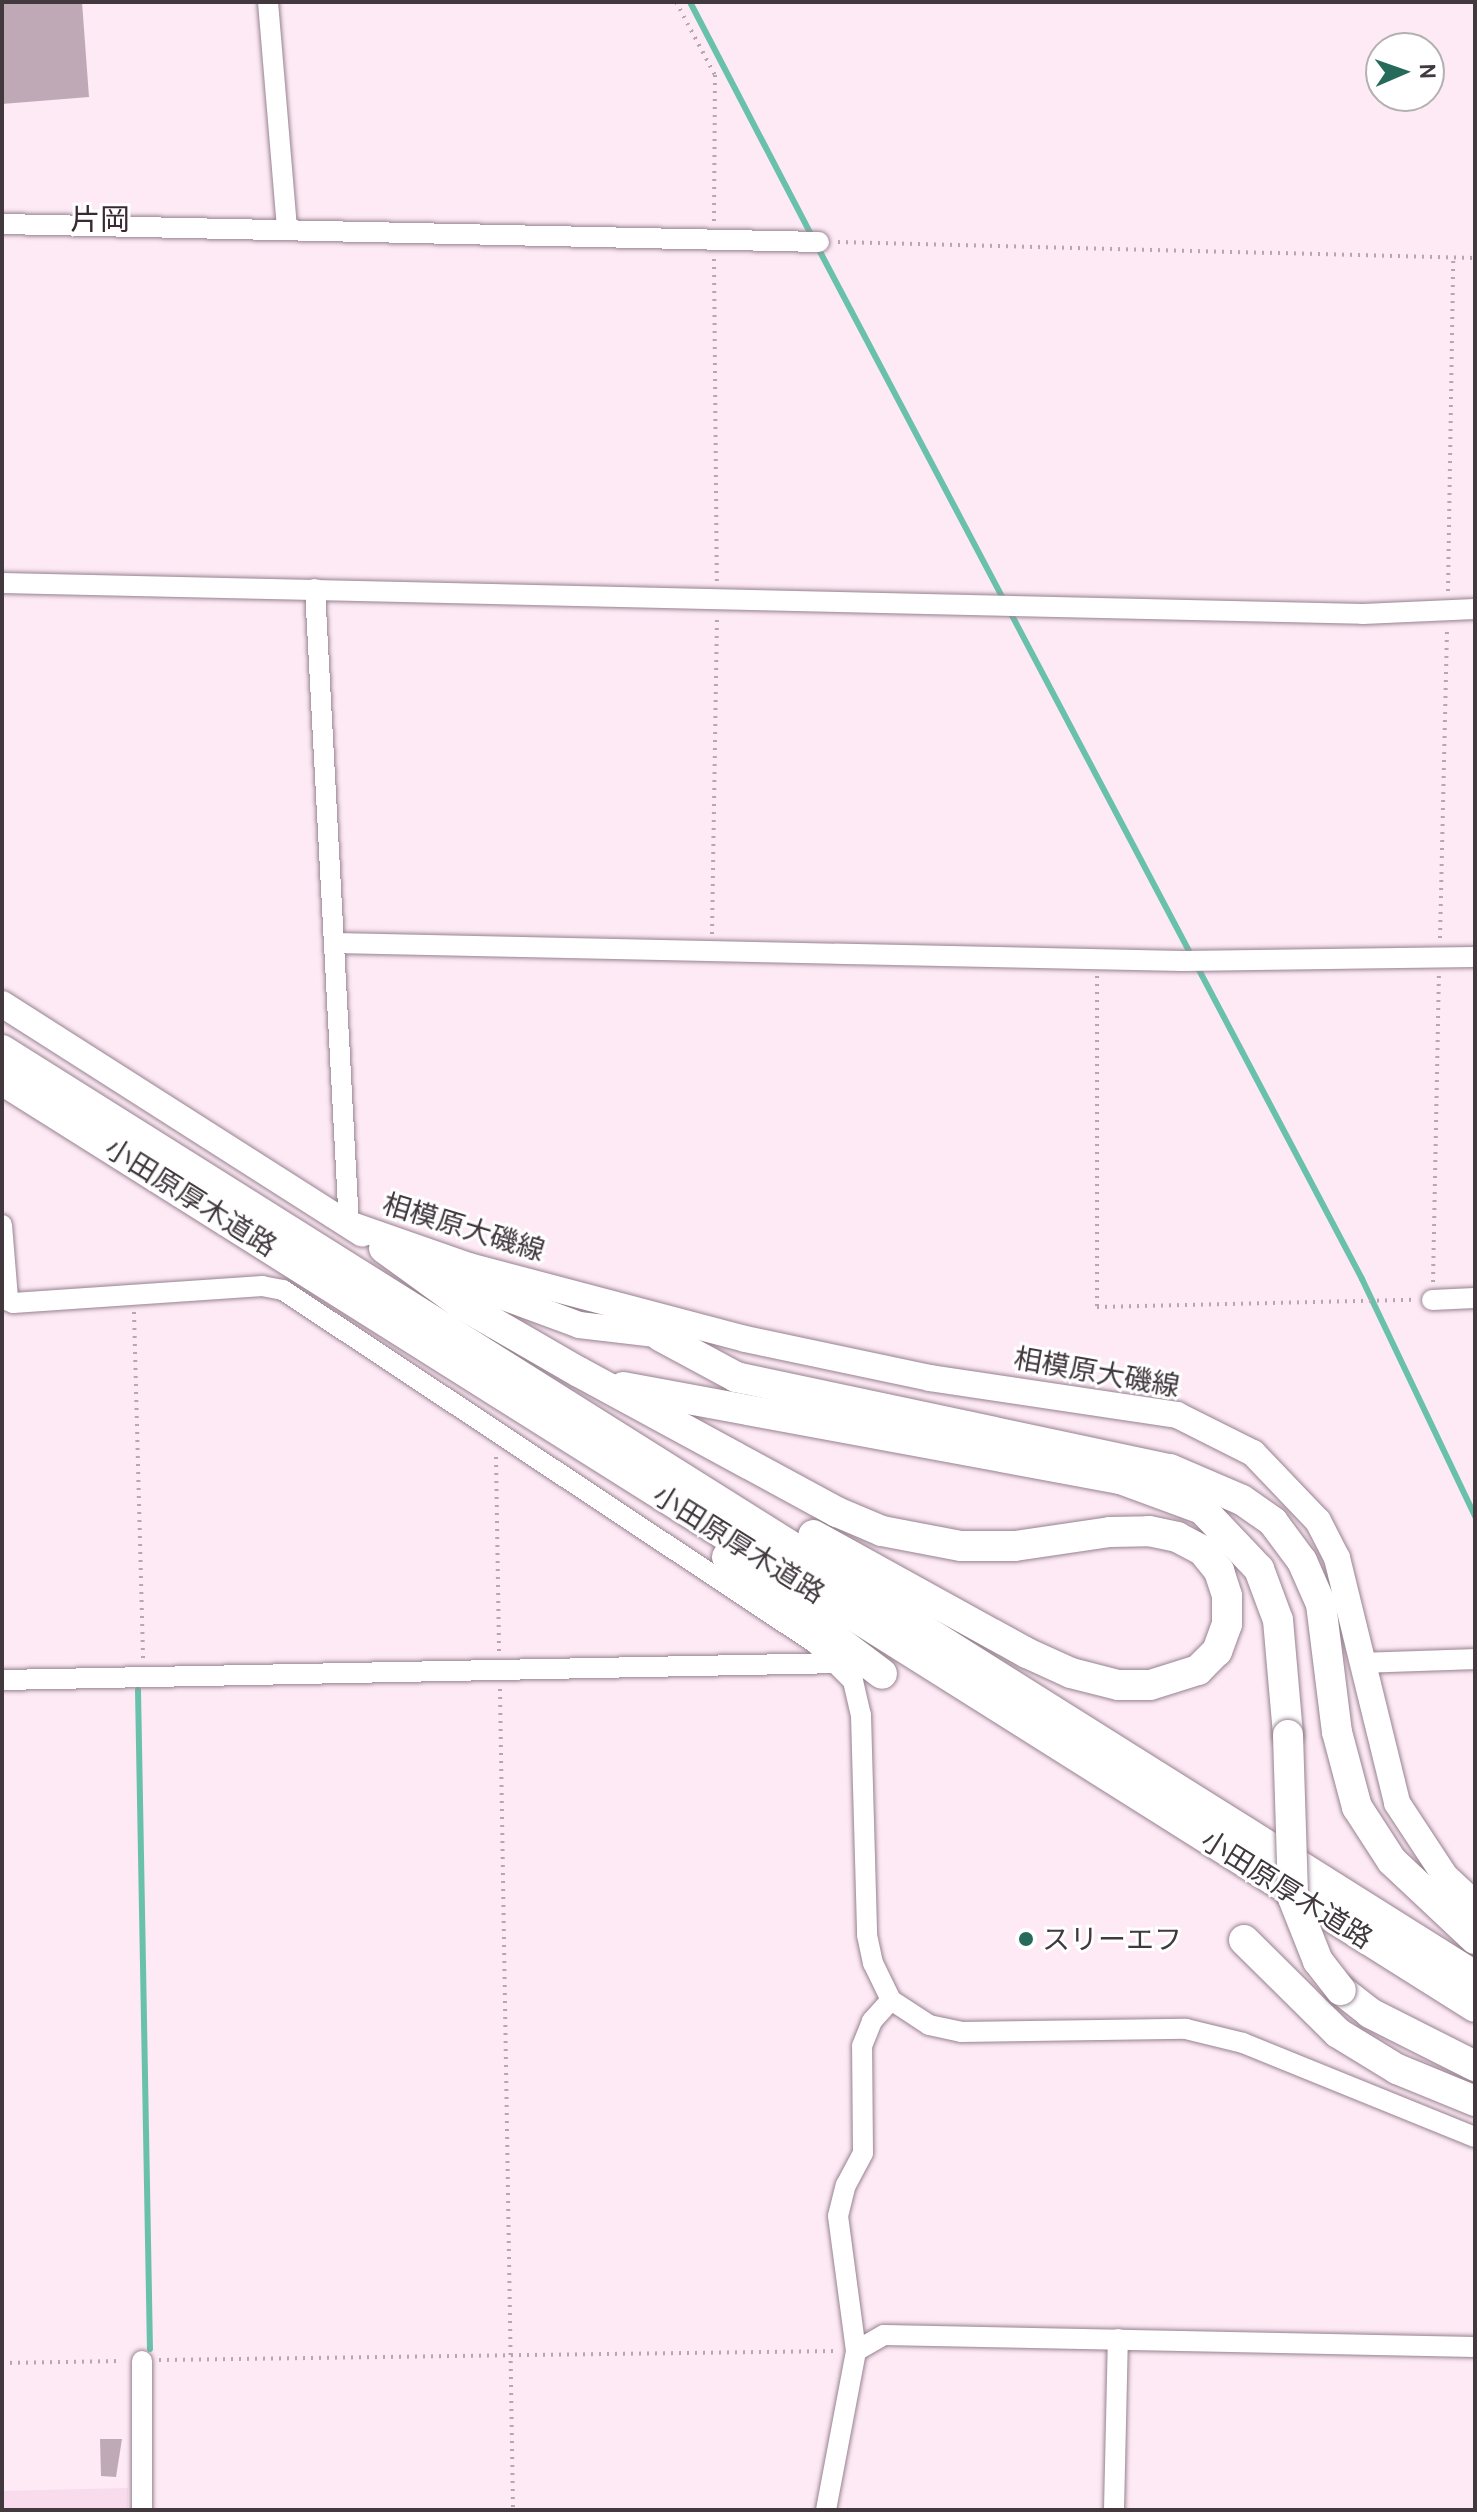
<!DOCTYPE html>
<html>
<head>
<meta charset="utf-8">
<style>
	body { margin:0 }
	#map { position:relative; width:1477px; height:2512px; overflow:hidden; background:#fdeaf5; font-family:Cabin,"Noto Sans JP",sans-serif }
	div>[style] { position:absolute }
	[style*='--x'] { left:calc(var(--x)*1px); top:calc(var(--y)*1px); width:calc(var(--w)*1px); rotate:calc(var(--a)*1deg) }
	.built>* { inset:0; background:#f9dbee }
	.stream>* { height:6px; margin:-3px; padding:0 3px; transform-origin:3px; border-radius:3px; background:#69c1ac }
	.building>* { inset:0; background:#c0a9b7 }
	.path>* { height:4px; margin-top:-2px; transform-origin:0; background:repeating-linear-gradient(90deg,#b6a6af 0 2px,transparent 0 8px) }
	.roads { filter:drop-shadow(0 0 2px #988290) drop-shadow(0 0 2px #988290) }
	.minor>* { height:20px; margin:-10px; padding:0 10px; transform-origin:10px; border-radius:10px; background:#fff }
	.major>* { height:26px; margin:-13px; padding:0 13px; transform-origin:13px; border-radius:13px; background:#fff }
	.highway>* { height:30px; margin:-15px; padding:0 15px; transform-origin:15px; border-radius:15px; background:#fff }
	.bridges { filter:drop-shadow(0 0 2px #988290) drop-shadow(0 0 2px #988290) }
	.highway-bridge>* { height:30px; margin:-15px; padding:0 15px; transform-origin:15px; border-radius:15px; background:#fff }
	.dots>* { width:22px; height:22px; translate:-50% -50%; box-sizing:border-box; border:4px solid #fff; border-radius:50% }
	span { translate:-50% -50%; white-space:nowrap; text-align:center; line-height:1.15; -webkit-text-stroke:6px #fff; paint-order:stroke }
	.street-label { font-size:28px; color:#42393e }
	.poi-label { font-size:28px; color:#42393e }
	.left { translate:0 -50%; text-align:left }
	.neighbourhood-label { font-size:30px; color:#3a2833 }
	.frame { position:absolute; inset:0; border:4px solid #42393e; pointer-events:none }
	.north { position:absolute; left:1365px; top:32px; width:80px; height:80px; box-sizing:border-box; background:#fff; border:2px solid #b3b0b2; border-radius:50%; rotate:88deg; font-size:22px; font-weight:700; line-height:32px; text-align:center; color:#42393e }
	.north::after { content:''; display:block; margin:auto; width:28px; height:36px; background:#266a5b; clip-path:polygon(50% 0,100% 100%,50% 72%,0 100%) }
</style>
</head>
<body>
<div id="map">
	<div class="built">
		<i style="clip-path:polygon(128px 2488px,128px 2510px,2px 2510px,2px 2491px)"></i>
	</div>
	<div class="stream">
		<i style="--x:690;--y:2;--w:264;--a:62.5"></i>
		<i style="--x:817;--y:246;--w:1168;--a:62.18"></i>
		<i style="--x:1362;--y:1279;--w:263;--a:64.5"></i>
		<i style="--x:138;--y:1690;--w:659;--a:88.96"></i>
	</div>
	<div class="building">
		<i style="clip-path:polygon(2px 2px,82px 2px,89px 97px,2px 104px)"></i>
		<i style="clip-path:polygon(100px 2439px,122px 2439px,116px 2477px,101px 2476px)"></i>
	</div>
	<div class="path">
		<i style="--x:676;--y:2;--w:83;--a:61.9"></i>
		<i style="--x:715;--y:75;--w:147;--a:90.4"></i>
		<i style="--x:838;--y:242;--w:637;--a:1.44"></i>
		<i style="--x:714;--y:259;--w:323;--a:89.5"></i>
		<i style="--x:1448;--y:591;--w:334;--a:-89.1"></i>
		<i style="--x:712;--y:934;--w:315;--a:-89.1"></i>
		<i style="--x:1440;--y:938;--w:311;--a:-88.7"></i>
		<i style="--x:1097;--y:976;--w:331;--a:90"></i>
		<i style="--x:1097;--y:1307;--w:316;--a:-1.3"></i>
		<i style="--x:1433;--y:1282;--w:307;--a:-88.9"></i>
		<i style="--x:134;--y:1312;--w:347;--a:88.5"></i>
		<i style="--x:496;--y:1457;--w:195;--a:89.1"></i>
		<i style="--x:500;--y:1689;--w:821;--a:89.09"></i>
		<i style="--x:159;--y:2360;--w:679;--a:-0.76"></i>
		<i style="--x:2;--y:2363;--w:120;--a:-1"></i>
	</div>
	<div class="roads">
		<div class="minor">
			<i style="--x:268;--y:2;--w:228;--a:85.2"></i>
			<i style="--x:2;--y:224;--w:817;--a:1.26"></i>
			<i style="--x:2;--y:583;--w:1361;--a:1.3"></i>
			<i style="--x:1363;--y:614;--w:112;--a:-2.6"></i>
			<i style="--x:315;--y:589;--w:636;--a:86.94"></i>
			<i style="--x:335;--y:943;--w:848;--a:1.22"></i>
			<i style="--x:1183;--y:961;--w:292;--a:-0.8"></i>
			<i style="--x:2;--y:1225;--w:73;--a:85.3"></i>
			<i style="--x:2;--y:1298;--w:12;--a:24"></i>
			<i style="--x:13;--y:1303;--w:250;--a:-3.9"></i>
			<i style="--x:262;--y:1286;--w:21;--a:11"></i>
			<i style="--x:283;--y:1290;--w:638;--a:33.57"></i>
			<i style="--x:815;--y:1643;--w:54;--a:45"></i>
			<i style="--x:853;--y:1681;--w:35;--a:77"></i>
			<i style="--x:861;--y:1715;--w:220;--a:88.4"></i>
			<i style="--x:867;--y:1935;--w:29;--a:78"></i>
			<i style="--x:873;--y:1963;--w:41;--a:64.1"></i>
			<i style="--x:891;--y:2000;--w:45;--a:33.3"></i>
			<i style="--x:929;--y:2025;--w:33;--a:12"></i>
			<i style="--x:961;--y:2032;--w:225;--a:-0.8"></i>
			<i style="--x:1186;--y:2029;--w:59;--a:13.8"></i>
			<i style="--x:1243;--y:2043;--w:250;--a:22.1"></i>
			<i style="--x:1432;--y:1300;--w:43;--a:-2.7"></i>
			<i style="--x:1362;--y:1663;--w:113;--a:-2"></i>
			<i style="--x:2;--y:1680;--w:837;--a:-1.16"></i>
			<i style="--x:856;--y:2351;--w:32;--a:-30"></i>
			<i style="--x:884;--y:2335;--w:591;--a:1.16"></i>
			<i style="--x:142;--y:2361;--w:149;--a:90"></i>
			<i style="--x:826;--y:2510;--w:162;--a:-79.3"></i>
			<i style="--x:856;--y:2351;--w:136;--a:-97.6"></i>
			<i style="--x:838;--y:2216;--w:32;--a:-76"></i>
			<i style="--x:846;--y:2185;--w:36;--a:-62"></i>
			<i style="--x:863;--y:2153;--w:107;--a:-90.5"></i>
			<i style="--x:862;--y:2046;--w:27;--a:-68"></i>
			<i style="--x:872;--y:2021;--w:28;--a:-48"></i>
			<i style="--x:1114;--y:2510;--w:171;--a:-88.7"></i>
		</div>
		<div class="major">
			<i style="--x:2;--y:1004;--w:427;--a:32.5"></i>
			<i style="--x:349;--y:1224;--w:127;--a:19.3"></i>
			<i style="--x:469;--y:1266;--w:285;--a:14.8"></i>
			<i style="--x:745;--y:1339;--w:189;--a:11.9"></i>
			<i style="--x:930;--y:1378;--w:250;--a:8.5"></i>
			<i style="--x:1177;--y:1415;--w:85;--a:26.6"></i>
			<i style="--x:1253;--y:1453;--w:94;--a:46.3"></i>
			<i style="--x:1318;--y:1521;--w:42;--a:62.8"></i>
			<i style="--x:1337;--y:1558;--w:252;--a:76.2"></i>
			<i style="--x:1397;--y:1803;--w:87;--a:56.7"></i>
			<i style="--x:1445;--y:1876;--w:41;--a:43"></i>
			<i style="--x:428;--y:1269;--w:161;--a:20.3"></i>
			<i style="--x:579;--y:1325;--w:103;--a:6.7"></i>
		</div>
		<div class="highway">
			<i style="--x:2;--y:1050;--w:1740;--a:32.16"></i>
			<i style="--x:2;--y:1080;--w:1740;--a:32.18"></i>
			<i style="--x:384;--y:1248;--w:95;--a:36"></i>
			<i style="--x:461;--y:1304;--w:136;--a:30"></i>
			<i style="--x:579;--y:1372;--w:294;--a:28.5"></i>
			<i style="--x:837;--y:1512;--w:49;--a:22.9"></i>
			<i style="--x:882;--y:1531;--w:80;--a:10.8"></i>
			<i style="--x:961;--y:1546;--w:54;--a:0"></i>
			<i style="--x:1015;--y:1546;--w:96;--a:-8.4"></i>
			<i style="--x:1110;--y:1532;--w:39;--a:-1"></i>
			<i style="--x:1149;--y:1531;--w:29;--a:12"></i>
			<i style="--x:1177;--y:1537;--w:30;--a:28"></i>
			<i style="--x:1203;--y:1551;--w:26;--a:51"></i>
			<i style="--x:1219;--y:1571;--w:26;--a:72"></i>
			<i style="--x:1227;--y:1596;--w:28;--a:90"></i>
			<i style="--x:1227;--y:1624;--w:29;--a:110"></i>
			<i style="--x:1217;--y:1651;--w:27;--a:135"></i>
			<i style="--x:1198;--y:1670;--w:50;--a:162.6"></i>
			<i style="--x:1150;--y:1685;--w:32;--a:180"></i>
			<i style="--x:1118;--y:1685;--w:49;--a:-165.7"></i>
			<i style="--x:1071;--y:1673;--w:48;--a:-155.6"></i>
			<i style="--x:1027;--y:1653;--w:244;--a:-151.1"></i>
			<i style="--x:660;--y:1336;--w:86;--a:28.3"></i>
			<i style="--x:736;--y:1377;--w:444;--a:12"></i>
			<i style="--x:1170;--y:1469;--w:78;--a:23.3"></i>
			<i style="--x:1242;--y:1500;--w:38;--a:35"></i>
			<i style="--x:1273;--y:1522;--w:49;--a:53.4"></i>
			<i style="--x:1302;--y:1561;--w:47;--a:66.2"></i>
			<i style="--x:1321;--y:1604;--w:129;--a:82.9"></i>
			<i style="--x:1337;--y:1732;--w:78;--a:75.1"></i>
			<i style="--x:1357;--y:1807;--w:64;--a:57.1"></i>
			<i style="--x:1392;--y:1861;--w:114;--a:43.2"></i>
			<i style="--x:623;--y:1387;--w:505;--a:10.49"></i>
			<i style="--x:1120;--y:1479;--w:87;--a:20.1"></i>
			<i style="--x:1202;--y:1509;--w:83;--a:46.5"></i>
			<i style="--x:1259;--y:1569;--w:54;--a:69.6"></i>
			<i style="--x:1278;--y:1620;--w:115;--a:85"></i>
			<i style="--x:727;--y:1557;--w:194;--a:37"></i>
			<i style="--x:1244;--y:1940;--w:132;--a:44.7"></i>
			<i style="--x:1338;--y:2033;--w:69;--a:31.4"></i>
			<i style="--x:1397;--y:2069;--w:84;--a:22.3"></i>
			<i style="--x:1341;--y:1990;--w:37;--a:38"></i>
			<i style="--x:1370;--y:2013;--w:118;--a:26.8"></i>
		</div>
	</div>
	<div class="bridges">
		<div class="highway-bridge">
			<i style="--x:1288;--y:1735;--w:163;--a:88.2"></i>
			<i style="--x:1293;--y:1898;--w:68;--a:68.4"></i>
			<i style="--x:1318;--y:1961;--w:37;--a:52"></i>
		</div>
	</div>
	<div class="dots">
		<i style="left:1026px;top:1939px;background:#266a5b"></i>
	</div>
	<div class="street-label">
		<span style="left:191px;top:1197px;rotate:32deg">小田原厚木道路</span>
		<span style="left:464px;top:1227px;rotate:17deg">相模原大磯線</span>
		<span style="left:1097px;top:1372px;rotate:10deg">相模原大磯線</span>
		<span style="left:739px;top:1544px;rotate:32deg">小田原厚木道路</span>
		<span style="left:1287px;top:1889px;rotate:32deg">小田原厚木道路</span>
	</div>
	<div class="poi-label">
		<span class="left" style="left:1042px;top:1939px">スリーエフ</span>
	</div>
	<div class="neighbourhood-label">
		<span style="left:100px;top:220px">片岡</span>
	</div>
	<div class="frame"></div>
	<div class="north">N</div>
</div>
</body>
</html>
